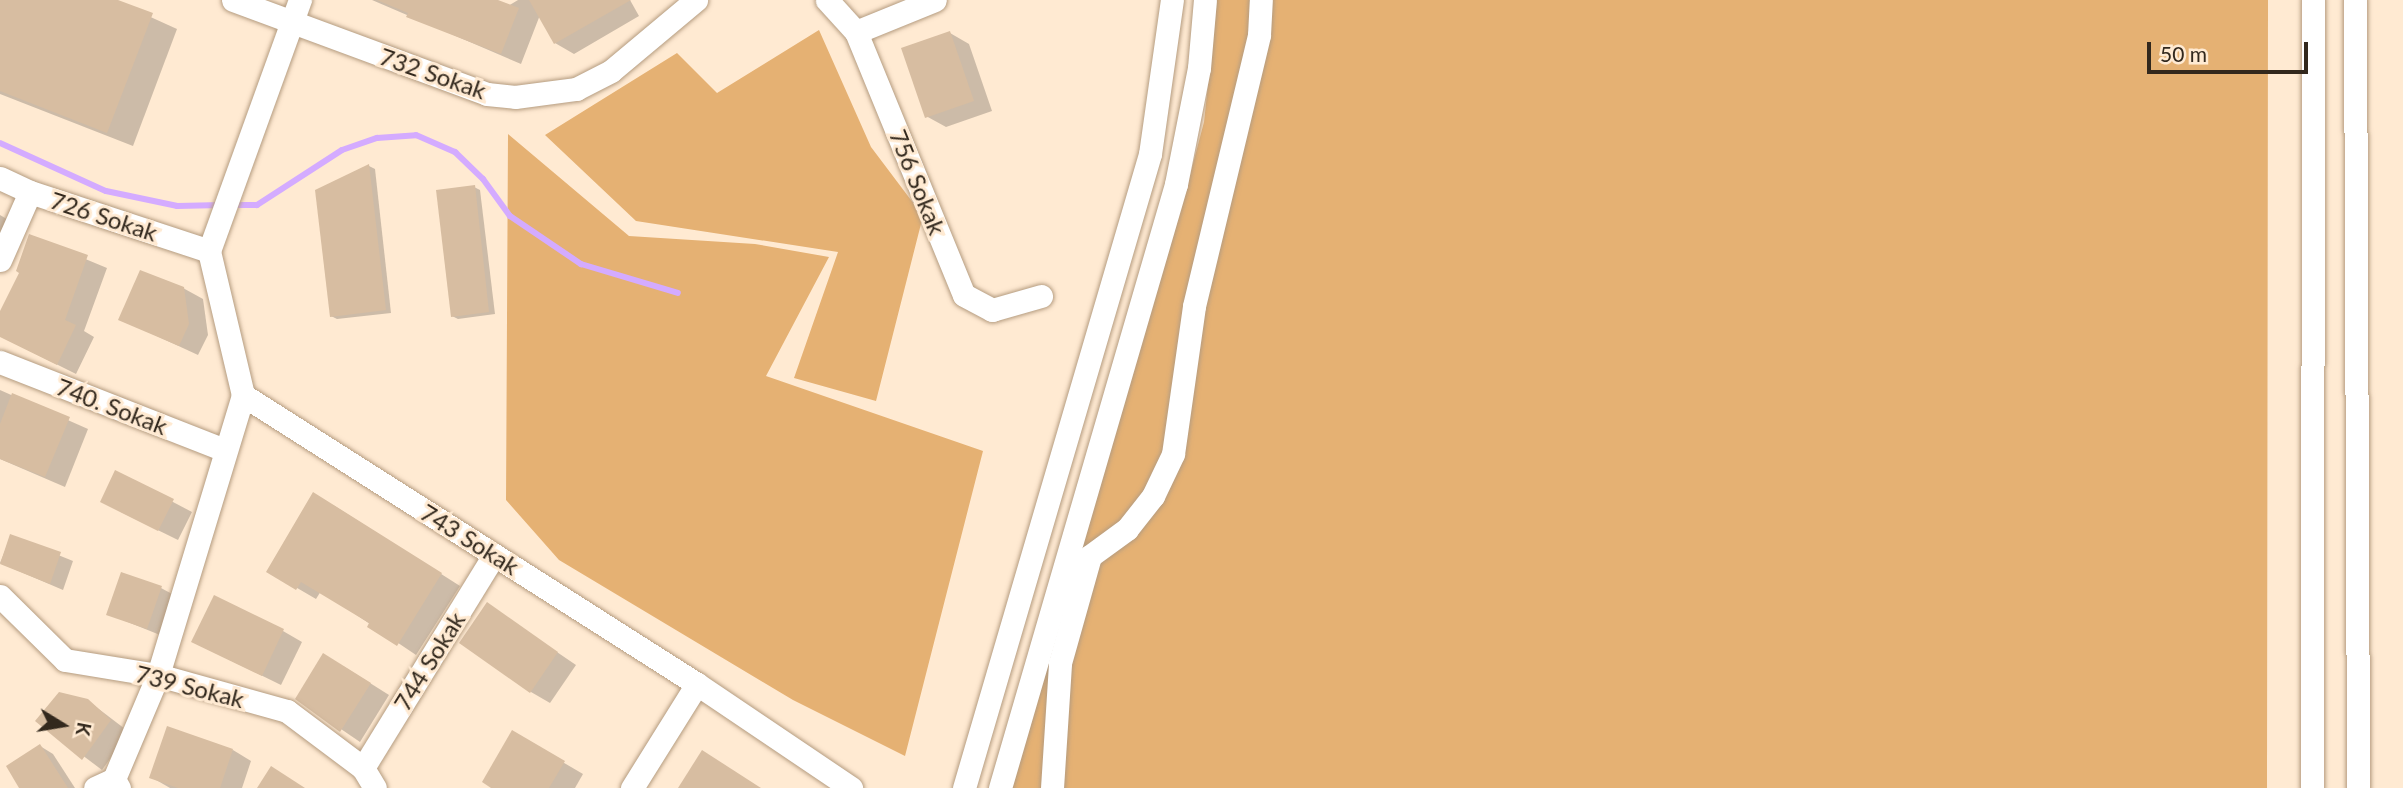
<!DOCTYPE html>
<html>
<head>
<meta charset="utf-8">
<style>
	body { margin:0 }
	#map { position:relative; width:2403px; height:788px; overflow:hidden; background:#ffead2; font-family:Lato,sans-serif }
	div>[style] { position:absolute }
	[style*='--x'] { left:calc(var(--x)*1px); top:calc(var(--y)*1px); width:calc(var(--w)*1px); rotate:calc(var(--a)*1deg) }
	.green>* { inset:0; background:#e5b173 }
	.shadow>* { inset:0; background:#0003 }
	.stream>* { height:6px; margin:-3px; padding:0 3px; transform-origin:3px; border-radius:3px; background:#d4abff }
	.building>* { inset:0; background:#d7bda1 }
	.roads { filter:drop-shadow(0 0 2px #b59c80) drop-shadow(0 0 2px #b59c80) }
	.minor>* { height:23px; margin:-11.5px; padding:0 11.5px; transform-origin:11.5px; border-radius:11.5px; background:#fff }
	span { translate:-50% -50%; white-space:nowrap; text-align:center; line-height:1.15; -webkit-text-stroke:6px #ffead2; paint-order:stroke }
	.street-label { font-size:24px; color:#32281d }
	.north { position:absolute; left:28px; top:690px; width:70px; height:70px; -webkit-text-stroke:5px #ffead2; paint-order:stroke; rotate:101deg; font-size:19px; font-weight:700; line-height:28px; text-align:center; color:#32281d }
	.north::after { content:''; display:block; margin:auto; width:24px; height:32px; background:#32281d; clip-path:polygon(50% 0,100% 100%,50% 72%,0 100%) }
	.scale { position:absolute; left:2147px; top:42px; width:161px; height:32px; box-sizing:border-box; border:4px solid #32281d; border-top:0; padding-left:9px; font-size:21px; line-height:24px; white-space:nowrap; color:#32281d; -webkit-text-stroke:5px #ffead2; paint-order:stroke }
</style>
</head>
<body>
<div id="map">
	<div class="green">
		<i style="clip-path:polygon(1217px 0,2268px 0,2267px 788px,1009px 788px,1190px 175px,1204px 122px)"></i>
		<i style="clip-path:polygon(819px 30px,871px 147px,923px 216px,876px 401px,794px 378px,838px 252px,636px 221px,545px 135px,677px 53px,717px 93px)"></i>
		<i style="clip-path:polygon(508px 134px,629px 236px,755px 244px,829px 257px,766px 376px,983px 451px,905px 756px,793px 700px,559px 560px,506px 500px)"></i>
	</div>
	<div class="shadow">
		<i style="clip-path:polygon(0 0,113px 0,177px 29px,133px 146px,0 94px)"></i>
		<i style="clip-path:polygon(372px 0,493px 0,508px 6px,518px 0,630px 0,639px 16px,574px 54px,555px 43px,540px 15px,521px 64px)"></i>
		<i style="clip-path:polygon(950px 33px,969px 44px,992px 111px,946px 127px,926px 116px)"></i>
		<i style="clip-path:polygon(369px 166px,375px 169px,391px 313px,337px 319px,331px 316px)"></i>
		<i style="clip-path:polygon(474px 187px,480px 190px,495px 314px,458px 319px,452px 316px)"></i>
		<i style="clip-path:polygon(0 215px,15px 224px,0 258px)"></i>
		<i style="clip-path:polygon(30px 236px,107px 268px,84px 331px,94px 337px,76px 374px,0 336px,0 315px,21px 272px)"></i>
		<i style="clip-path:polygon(183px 288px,203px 299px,208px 335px,198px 355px,120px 319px)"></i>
		<i style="clip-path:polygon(0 390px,88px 429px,65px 487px,0 459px)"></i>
		<i style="clip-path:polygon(116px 472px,192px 512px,178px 540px,121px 512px)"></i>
		<i style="clip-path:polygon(333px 505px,460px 586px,416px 655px,321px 591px,316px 599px,268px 571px)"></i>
		<i style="clip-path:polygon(11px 536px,73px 561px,63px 590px,0 563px)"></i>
		<i style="clip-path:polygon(161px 588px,174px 595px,160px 635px,108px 614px)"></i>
		<i style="clip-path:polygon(488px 605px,576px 665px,550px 703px,531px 692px)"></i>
		<i style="clip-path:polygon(283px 631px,302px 642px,281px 685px,193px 642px)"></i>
		<i style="clip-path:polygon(343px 666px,389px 695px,360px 742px,297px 699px)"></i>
		<i style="clip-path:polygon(87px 700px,129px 732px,102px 770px,37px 721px)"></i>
		<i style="clip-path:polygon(513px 733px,583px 774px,575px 788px,494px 788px)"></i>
		<i style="clip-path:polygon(40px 746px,53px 754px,75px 788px,21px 788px)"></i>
		<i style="clip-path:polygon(233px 750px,251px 761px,242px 788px,170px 788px,151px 777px)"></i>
	</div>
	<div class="stream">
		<i style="--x:0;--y:143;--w:116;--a:24.4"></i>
		<i style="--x:106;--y:191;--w:73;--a:11.9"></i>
		<i style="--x:177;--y:206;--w:45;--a:-1.3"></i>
		<i style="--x:233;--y:205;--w:24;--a:0"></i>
		<i style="--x:257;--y:205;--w:101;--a:-32.9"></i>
		<i style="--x:342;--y:150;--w:37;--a:-19"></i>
		<i style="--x:377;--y:138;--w:39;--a:-4"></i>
		<i style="--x:416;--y:135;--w:43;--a:23.6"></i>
		<i style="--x:455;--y:152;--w:39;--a:44"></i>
		<i style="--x:483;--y:179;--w:46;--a:53.9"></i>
		<i style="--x:510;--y:216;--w:86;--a:34.1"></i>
		<i style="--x:581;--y:264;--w:101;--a:16.6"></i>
	</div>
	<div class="building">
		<i style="clip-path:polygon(0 0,118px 0,153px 13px,107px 133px,0 91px)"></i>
		<i style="clip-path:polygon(377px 0,498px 0,519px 8px,501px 54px,406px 17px,408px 13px)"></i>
		<i style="clip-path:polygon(529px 0,631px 0,554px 44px)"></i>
		<i style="clip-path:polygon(950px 31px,974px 101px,925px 118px,901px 48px)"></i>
		<i style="clip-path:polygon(369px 164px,386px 310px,330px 317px,315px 190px)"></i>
		<i style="clip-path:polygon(475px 185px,489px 312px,451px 317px,436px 190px)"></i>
		<i style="clip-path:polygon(29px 234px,88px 255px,65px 320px,76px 325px,57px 365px,0 337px,0 311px,19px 273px,16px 271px)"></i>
		<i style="clip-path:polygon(140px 270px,184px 287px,189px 324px,179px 346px,118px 320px)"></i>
		<i style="clip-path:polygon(12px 393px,70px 417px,45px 477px,0 459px,0 424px)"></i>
		<i style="clip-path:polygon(115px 470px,174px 499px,158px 531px,100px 502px)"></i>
		<i style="clip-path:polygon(313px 492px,442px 573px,397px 646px,367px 627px,369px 623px,301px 582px,296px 590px,266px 572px)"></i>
		<i style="clip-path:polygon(10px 534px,61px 552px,50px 584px,0 564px)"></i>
		<i style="clip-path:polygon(121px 572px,162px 586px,147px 629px,106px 615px)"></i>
		<i style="clip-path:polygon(214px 595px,284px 629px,262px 676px,191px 642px)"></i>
		<i style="clip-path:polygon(487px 602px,558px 652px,530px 693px,459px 643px)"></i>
		<i style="clip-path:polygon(323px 653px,371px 683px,340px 732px,295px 699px)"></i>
		<i style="clip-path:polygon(59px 692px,88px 699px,111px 720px,82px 760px,35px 721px)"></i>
		<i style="clip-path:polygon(167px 726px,233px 749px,220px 788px,178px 788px,149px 778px)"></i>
		<i style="clip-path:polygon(512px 730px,565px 761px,549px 788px,491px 788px,482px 782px)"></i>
		<i style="clip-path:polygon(40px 744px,68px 788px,19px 788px,6px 766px)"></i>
		<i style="clip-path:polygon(702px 750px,761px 788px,678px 788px)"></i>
		<i style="clip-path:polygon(271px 766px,305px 788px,257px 788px)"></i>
	</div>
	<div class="roads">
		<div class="minor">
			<i style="--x:233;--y:0;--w:271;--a:20.3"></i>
			<i style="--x:487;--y:94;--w:28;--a:6"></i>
			<i style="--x:515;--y:97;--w:62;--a:-7.5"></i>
			<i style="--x:576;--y:89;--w:39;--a:-27"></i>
			<i style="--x:611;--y:71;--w:111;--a:-39.9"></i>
			<i style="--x:827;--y:0;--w:43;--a:47.8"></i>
			<i style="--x:856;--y:32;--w:284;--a:67.7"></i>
			<i style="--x:964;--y:295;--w:32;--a:28"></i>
			<i style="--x:992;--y:310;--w:51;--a:-15.9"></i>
			<i style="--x:2355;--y:0;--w:788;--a:89.78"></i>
			<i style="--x:856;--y:32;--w:85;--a:-22.1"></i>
			<i style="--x:0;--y:178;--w:33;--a:25"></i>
			<i style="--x:30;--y:192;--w:188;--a:18.2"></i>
			<i style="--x:0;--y:260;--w:74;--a:-66.2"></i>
			<i style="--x:0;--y:362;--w:241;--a:21.4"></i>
			<i style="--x:243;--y:395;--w:538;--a:32.48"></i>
			<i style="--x:697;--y:684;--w:186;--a:34"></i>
			<i style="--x:0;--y:596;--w:91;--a:44.6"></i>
			<i style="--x:65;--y:660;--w:94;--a:9.2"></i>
			<i style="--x:158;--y:675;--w:134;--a:15.6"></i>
			<i style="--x:287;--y:711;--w:95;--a:36.9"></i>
			<i style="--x:363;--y:768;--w:23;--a:59"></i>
			<i style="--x:363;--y:768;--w:250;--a:-58.4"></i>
			<i style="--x:95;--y:788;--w:21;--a:-25"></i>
			<i style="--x:119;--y:788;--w:10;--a:-119"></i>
			<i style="--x:114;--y:779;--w:113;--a:-67.1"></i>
			<i style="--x:158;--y:675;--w:293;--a:-73.1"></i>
			<i style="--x:243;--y:395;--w:148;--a:-103.3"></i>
			<i style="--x:209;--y:251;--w:267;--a:-70.1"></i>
			<i style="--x:632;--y:788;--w:123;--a:-58"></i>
			<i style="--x:964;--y:788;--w:661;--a:-73.65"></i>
			<i style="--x:1150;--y:154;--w:156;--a:-81.9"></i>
			<i style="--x:1000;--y:788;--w:629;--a:-73.75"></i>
			<i style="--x:1176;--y:184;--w:118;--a:-78.8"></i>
			<i style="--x:1199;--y:68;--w:68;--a:-85"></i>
			<i style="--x:1052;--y:788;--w:125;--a:-86.3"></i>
			<i style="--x:1060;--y:663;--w:111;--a:-74.3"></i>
			<i style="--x:1090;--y:556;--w:46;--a:-36.1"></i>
			<i style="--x:1127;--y:529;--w:42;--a:-51.8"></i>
			<i style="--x:1153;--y:496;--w:47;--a:-64.5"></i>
			<i style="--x:1173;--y:454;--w:149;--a:-81.9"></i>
			<i style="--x:1194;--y:306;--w:279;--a:-76.5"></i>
			<i style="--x:1259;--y:35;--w:35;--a:-87"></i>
			<i style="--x:2312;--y:788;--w:788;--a:-89.93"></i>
		</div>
	</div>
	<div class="street-label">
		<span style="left:433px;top:73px;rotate:19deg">732 Sokak</span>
		<span style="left:918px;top:182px;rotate:68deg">756 Sokak</span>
		<span style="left:104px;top:216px;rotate:18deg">726 Sokak</span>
		<span style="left:112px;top:406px;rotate:21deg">740. Sokak</span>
		<span style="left:470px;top:539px;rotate:32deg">743 Sokak</span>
		<span style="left:429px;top:661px;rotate:-58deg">744 Sokak</span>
		<span style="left:190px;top:686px;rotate:14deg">739 Sokak</span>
	</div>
	<div class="north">K</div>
	<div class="scale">50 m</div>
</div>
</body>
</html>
